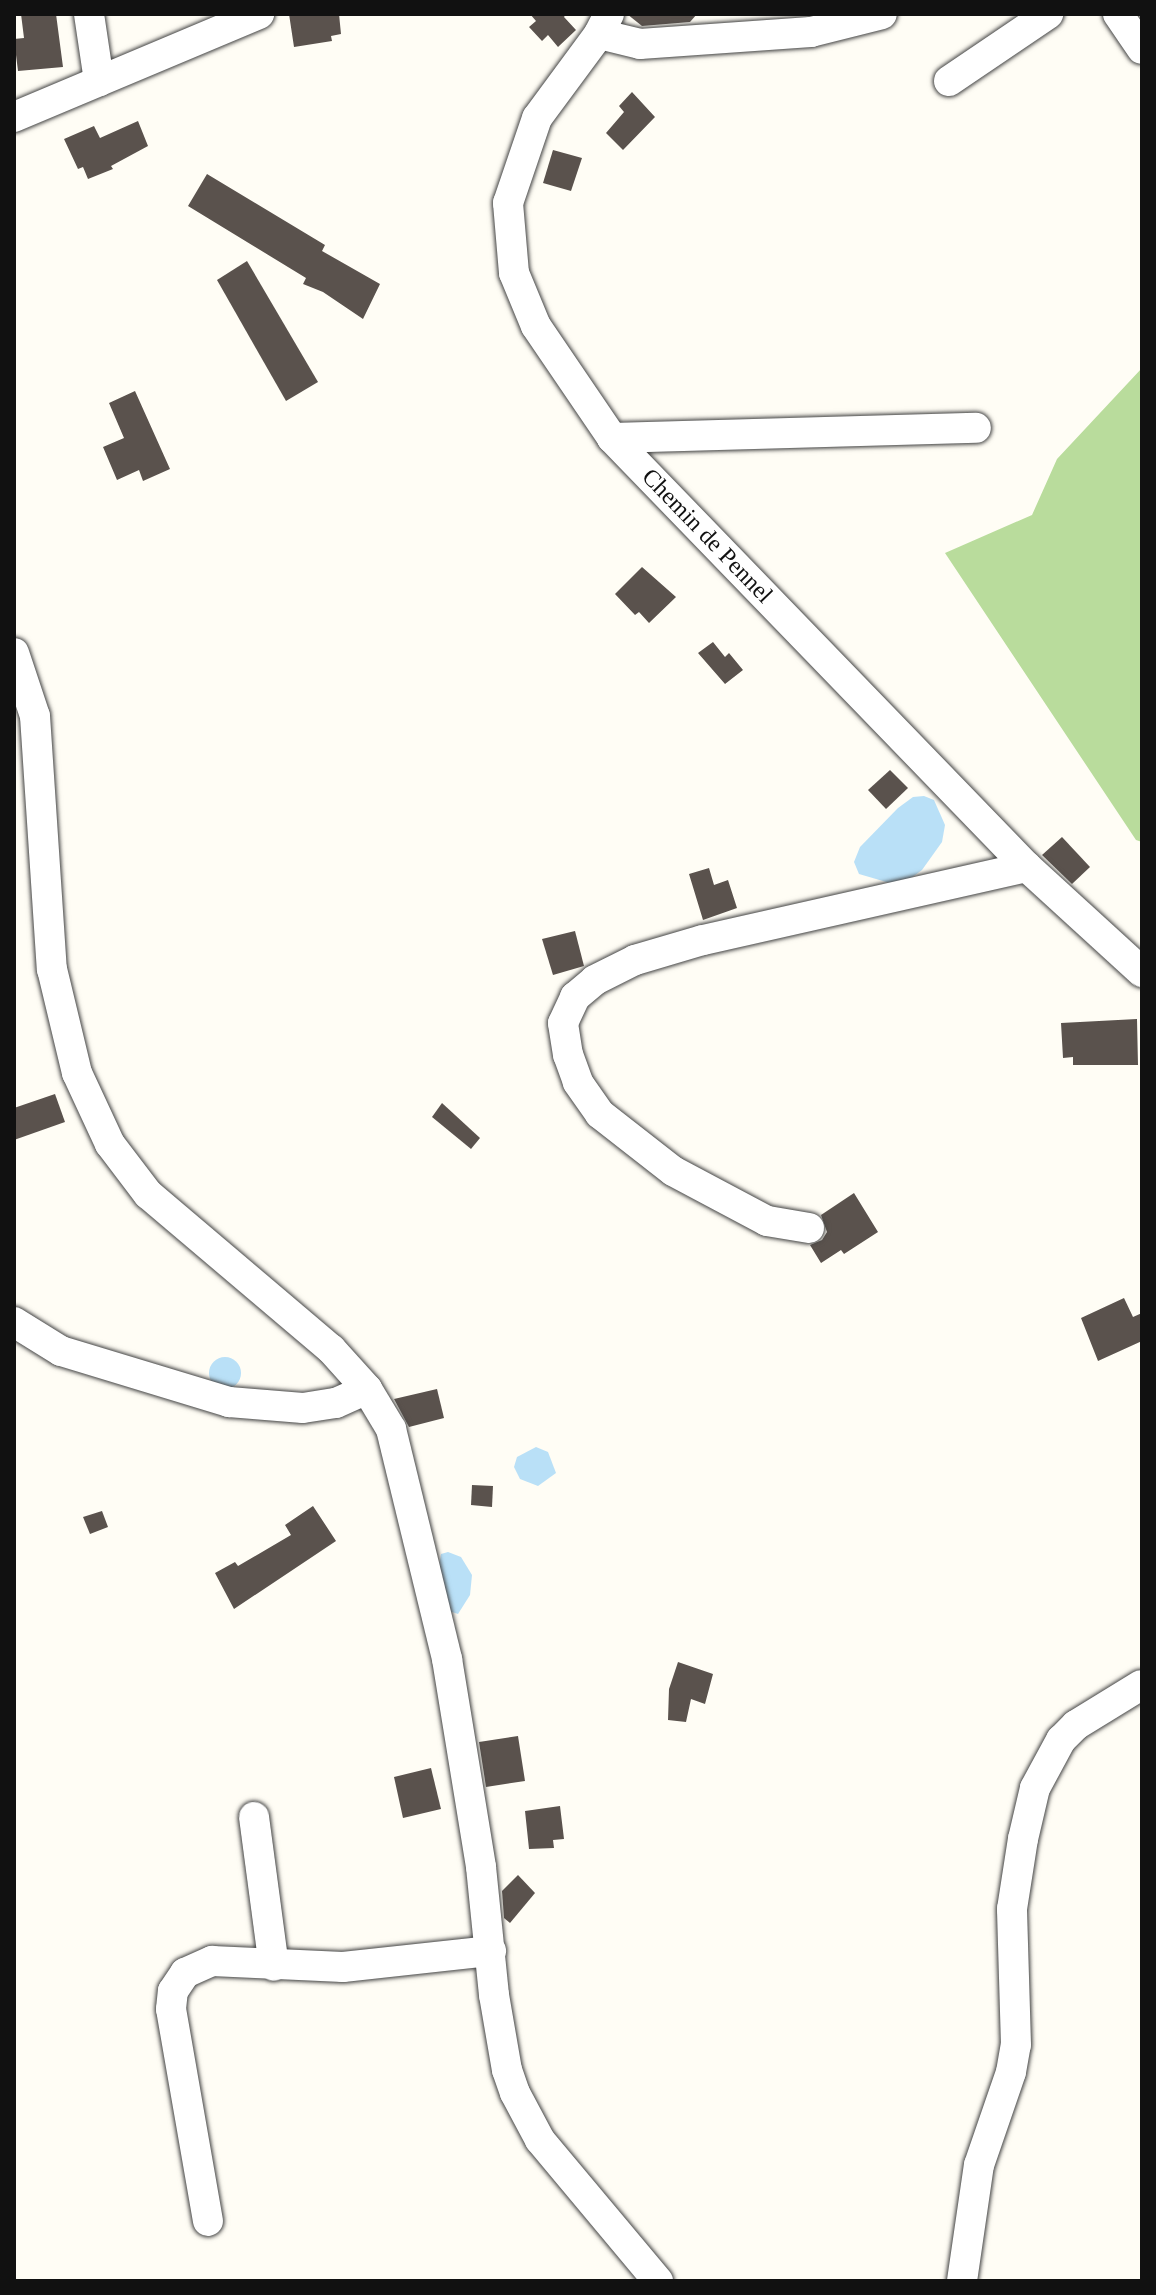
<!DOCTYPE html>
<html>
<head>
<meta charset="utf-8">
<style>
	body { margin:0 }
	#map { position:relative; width:1156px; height:2295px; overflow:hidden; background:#fffdf5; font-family:"Times New Roman",serif }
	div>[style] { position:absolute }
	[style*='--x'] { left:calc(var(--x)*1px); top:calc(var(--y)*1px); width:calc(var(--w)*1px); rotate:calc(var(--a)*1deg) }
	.forest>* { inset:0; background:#b9dc9c }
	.water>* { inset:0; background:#b9e0f7 }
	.round { border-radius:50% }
	.building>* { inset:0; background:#5a524d }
	.roads { filter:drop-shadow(0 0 2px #444) drop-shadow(0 0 2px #444) }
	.minor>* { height:30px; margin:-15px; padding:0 15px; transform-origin:15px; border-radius:15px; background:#fff }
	span { translate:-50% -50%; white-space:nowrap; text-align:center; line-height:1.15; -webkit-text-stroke:8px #fff; paint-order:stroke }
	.street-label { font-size:24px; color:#111 }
	.frame { position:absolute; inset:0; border:16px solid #111; pointer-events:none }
</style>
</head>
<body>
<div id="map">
	<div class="forest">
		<i style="clip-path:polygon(1142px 368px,1142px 842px,1136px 840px,945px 553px,1032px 515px,1057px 459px)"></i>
	</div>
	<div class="water">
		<i style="clip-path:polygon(924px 796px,934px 800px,945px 825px,942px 842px,922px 870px,900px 886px,859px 874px,854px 862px,860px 847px,898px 808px,913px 797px)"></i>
		<i class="round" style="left:209px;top:1357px;width:32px;height:32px"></i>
		<i style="clip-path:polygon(536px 1447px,548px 1452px,556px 1473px,538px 1486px,520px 1479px,514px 1467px,517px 1457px)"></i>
		<i style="clip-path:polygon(448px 1552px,461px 1557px,472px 1575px,470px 1595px,458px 1614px,446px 1610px,437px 1580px,441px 1554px)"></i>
	</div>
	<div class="building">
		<i style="clip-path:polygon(21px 14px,56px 14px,63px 67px,18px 71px,14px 39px,24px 38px)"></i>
		<i style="clip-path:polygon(289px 14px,339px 14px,341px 34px,331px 36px,332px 41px,294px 47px)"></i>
		<i style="clip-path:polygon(530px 14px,566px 14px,564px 17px,576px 30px,558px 47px,548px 35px,542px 41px,529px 27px,536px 21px)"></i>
		<i style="clip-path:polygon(627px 14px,697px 14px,690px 22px,642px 26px)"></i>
		<i style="clip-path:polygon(632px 92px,655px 117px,623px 150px,606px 133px,624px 112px,619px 106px)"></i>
		<i style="clip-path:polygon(138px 121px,148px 146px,111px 166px,113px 169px,88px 179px,83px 167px,78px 169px,64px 139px,94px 126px,100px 138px)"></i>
		<i style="clip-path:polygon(553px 150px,582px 158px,571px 191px,543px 183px)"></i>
		<i style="clip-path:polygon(207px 174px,325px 245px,322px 251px,380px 284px,363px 319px,323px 292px,303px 284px,306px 278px,188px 206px)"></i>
		<i style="clip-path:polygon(247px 261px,318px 382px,286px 401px,217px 280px)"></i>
		<i style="clip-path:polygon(135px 391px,170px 469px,143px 481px,139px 470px,117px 480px,103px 447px,124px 438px,109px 403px)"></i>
		<i style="clip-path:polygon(642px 567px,676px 597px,649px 623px,639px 612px,635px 615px,615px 594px)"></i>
		<i style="clip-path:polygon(713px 642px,725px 657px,729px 653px,743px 670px,725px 684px,698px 653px)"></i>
		<i style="clip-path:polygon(890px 770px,908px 788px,886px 809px,868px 790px)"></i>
		<i style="clip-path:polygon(1062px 837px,1090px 867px,1072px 884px,1042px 855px)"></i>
		<i style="clip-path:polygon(709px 868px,714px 885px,728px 880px,737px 908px,703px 920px,689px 874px)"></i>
		<i style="clip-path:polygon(575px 931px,584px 966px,553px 975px,542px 939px)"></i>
		<i style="clip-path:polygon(1137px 1019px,1138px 1065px,1073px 1065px,1073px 1057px,1063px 1058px,1061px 1023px)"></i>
		<i style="clip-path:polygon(55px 1094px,65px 1122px,14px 1140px,14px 1108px)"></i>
		<i style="clip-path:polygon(442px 1103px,480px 1138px,471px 1149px,432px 1117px)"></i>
		<i style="clip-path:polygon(854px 1193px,878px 1232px,844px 1254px,841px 1250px,821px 1263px,810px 1245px,822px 1240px,827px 1232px,821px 1215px)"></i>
		<i style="clip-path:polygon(1124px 1298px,1133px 1317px,1142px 1313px,1142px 1341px,1098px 1361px,1081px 1318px)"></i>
		<i style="clip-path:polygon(437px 1389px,444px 1418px,409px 1427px,394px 1399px)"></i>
		<i style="clip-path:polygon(472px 1485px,493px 1486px,492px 1507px,471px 1505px)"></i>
		<i style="clip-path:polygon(313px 1506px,336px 1541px,234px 1609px,215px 1573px,235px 1562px,238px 1566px,291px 1535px,285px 1525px)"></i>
		<i style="clip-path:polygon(102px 1511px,108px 1527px,90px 1534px,83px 1517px)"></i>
		<i style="clip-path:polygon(678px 1662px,713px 1674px,705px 1704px,691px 1699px,686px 1722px,668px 1720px,669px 1689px)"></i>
		<i style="clip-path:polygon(518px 1736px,525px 1781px,486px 1787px,479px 1742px)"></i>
		<i style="clip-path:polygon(431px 1768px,441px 1809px,403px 1818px,394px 1777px)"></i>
		<i style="clip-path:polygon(560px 1806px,564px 1839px,553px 1840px,554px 1848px,529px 1849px,525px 1811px)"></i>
		<i style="clip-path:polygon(518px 1875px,535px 1893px,510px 1923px,504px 1918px,502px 1891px)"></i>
	</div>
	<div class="roads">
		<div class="minor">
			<i style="--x:89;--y:14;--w:68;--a:81.5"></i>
			<i style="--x:609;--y:14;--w:22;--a:117"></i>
			<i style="--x:599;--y:34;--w:104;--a:126.4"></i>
			<i style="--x:537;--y:118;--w:90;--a:108.8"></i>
			<i style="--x:508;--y:203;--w:70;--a:85.1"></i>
			<i style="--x:514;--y:273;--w:57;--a:67.5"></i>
			<i style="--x:536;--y:326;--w:135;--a:55.8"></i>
			<i style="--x:612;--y:438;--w:597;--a:45.95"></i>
			<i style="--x:1027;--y:867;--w:156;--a:42.4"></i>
			<i style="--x:1118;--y:14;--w:42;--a:55.6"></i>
			<i style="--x:599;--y:34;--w:42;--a:13.7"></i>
			<i style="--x:640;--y:44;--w:171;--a:-4"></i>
			<i style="--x:811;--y:32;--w:73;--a:-14.2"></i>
			<i style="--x:949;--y:81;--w:120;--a:-34.1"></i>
			<i style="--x:14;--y:117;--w:266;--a:-22.8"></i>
			<i style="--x:612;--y:438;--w:364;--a:-1.6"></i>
			<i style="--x:14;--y:653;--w:66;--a:71.6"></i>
			<i style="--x:35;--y:716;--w:254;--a:86.2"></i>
			<i style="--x:52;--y:969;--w:107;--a:76.5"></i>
			<i style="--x:77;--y:1073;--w:78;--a:65.1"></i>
			<i style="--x:110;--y:1144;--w:63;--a:52.8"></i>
			<i style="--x:148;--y:1194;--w:240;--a:40.3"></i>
			<i style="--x:331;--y:1349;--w:54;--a:48"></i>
			<i style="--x:367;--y:1389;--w:47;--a:59"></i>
			<i style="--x:391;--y:1429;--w:237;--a:76.3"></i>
			<i style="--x:447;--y:1659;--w:211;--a:80.7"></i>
			<i style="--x:481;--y:1867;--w:129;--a:84.2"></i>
			<i style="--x:494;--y:1995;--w:76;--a:80.2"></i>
			<i style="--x:507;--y:2070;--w:24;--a:71"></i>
			<i style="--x:515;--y:2093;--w:53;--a:62"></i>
			<i style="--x:540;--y:2140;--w:184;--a:50.1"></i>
			<i style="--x:809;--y:1228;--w:43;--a:-170.5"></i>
			<i style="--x:767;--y:1221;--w:106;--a:-152"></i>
			<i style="--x:673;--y:1171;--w:93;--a:-142"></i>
			<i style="--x:600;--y:1114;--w:39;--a:-125"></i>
			<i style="--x:578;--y:1082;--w:29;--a:-110"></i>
			<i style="--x:568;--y:1055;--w:32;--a:-99"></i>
			<i style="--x:563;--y:1023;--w:29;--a:-65"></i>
			<i style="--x:575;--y:997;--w:26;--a:-40"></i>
			<i style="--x:595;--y:980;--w:45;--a:-26.6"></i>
			<i style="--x:635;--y:960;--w:71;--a:-16.4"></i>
			<i style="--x:703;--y:940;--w:332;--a:-12.7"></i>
			<i style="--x:14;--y:1322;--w:55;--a:31.7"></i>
			<i style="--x:61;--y:1351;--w:176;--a:16.9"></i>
			<i style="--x:229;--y:1402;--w:74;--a:4.6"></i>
			<i style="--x:303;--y:1408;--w:33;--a:-9"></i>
			<i style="--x:336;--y:1403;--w:34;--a:-24"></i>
			<i style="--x:254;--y:1817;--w:150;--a:82.4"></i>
			<i style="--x:208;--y:2221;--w:215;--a:-99.9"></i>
			<i style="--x:171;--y:2009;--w:18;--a:-84"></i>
			<i style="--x:173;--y:1991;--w:22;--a:-56"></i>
			<i style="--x:185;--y:1973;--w:30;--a:-24"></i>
			<i style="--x:212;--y:1961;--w:131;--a:2.6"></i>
			<i style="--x:343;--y:1967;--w:149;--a:-6.2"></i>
			<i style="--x:962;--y:2281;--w:117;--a:-81.7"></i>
			<i style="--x:979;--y:2165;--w:98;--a:-71"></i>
			<i style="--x:1011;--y:2072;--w:27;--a:-80"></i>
			<i style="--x:1016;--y:2045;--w:136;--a:-91.7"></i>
			<i style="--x:1012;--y:1909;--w:71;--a:-81.1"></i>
			<i style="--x:1023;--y:1839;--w:52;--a:-76.8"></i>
			<i style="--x:1035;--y:1788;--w:55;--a:-61.6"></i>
			<i style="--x:1061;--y:1740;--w:21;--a:-45"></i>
			<i style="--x:1076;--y:1725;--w:76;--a:-31.6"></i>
		</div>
	</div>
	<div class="street-label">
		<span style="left:707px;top:536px;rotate:46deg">Chemin de Pennel</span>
	</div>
	<div class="frame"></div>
</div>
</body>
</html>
